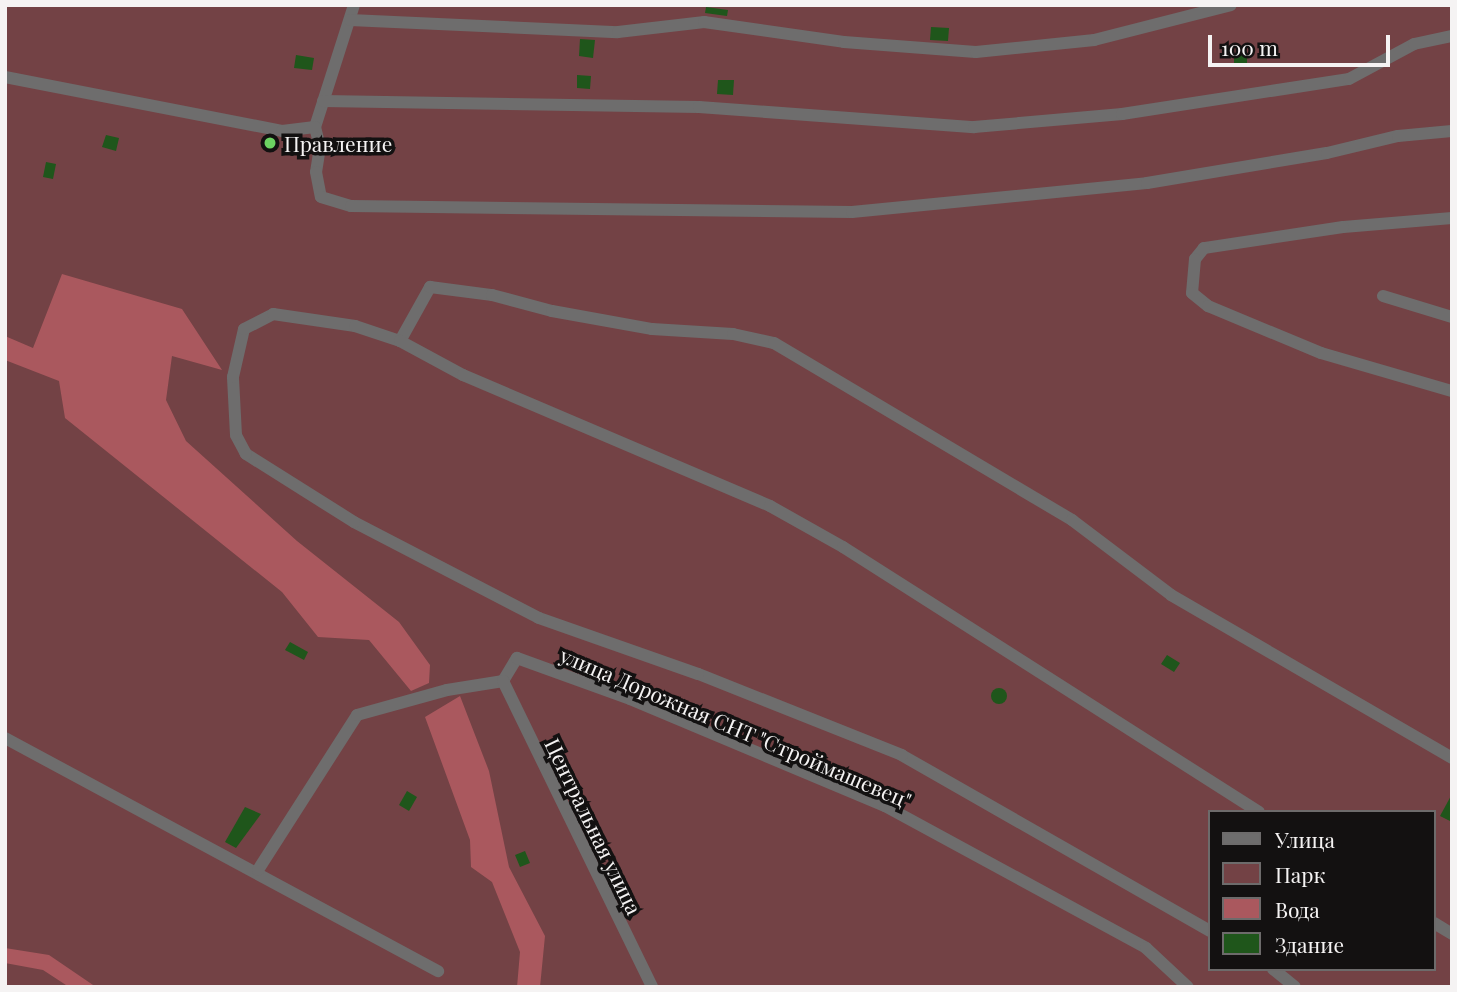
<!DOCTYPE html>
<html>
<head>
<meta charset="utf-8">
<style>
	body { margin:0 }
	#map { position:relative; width:1457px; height:992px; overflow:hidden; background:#2b2828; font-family:"Playfair Display",serif }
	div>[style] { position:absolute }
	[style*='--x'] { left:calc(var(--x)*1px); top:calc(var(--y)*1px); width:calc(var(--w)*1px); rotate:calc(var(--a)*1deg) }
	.green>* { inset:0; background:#734245 }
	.water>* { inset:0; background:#aa585e }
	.building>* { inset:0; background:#1f561b }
	.round { border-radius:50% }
	.minor>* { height:12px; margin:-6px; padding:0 6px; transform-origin:6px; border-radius:6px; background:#6e6d6d }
	.dots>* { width:19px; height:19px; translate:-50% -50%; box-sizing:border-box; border:4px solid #131111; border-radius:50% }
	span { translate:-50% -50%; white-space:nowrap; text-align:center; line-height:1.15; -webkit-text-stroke:7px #131111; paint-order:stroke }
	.poi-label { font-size:21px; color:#f5f3f3 }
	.left { translate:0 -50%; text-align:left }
	.street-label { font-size:21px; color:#f5f3f3 }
	.frame { position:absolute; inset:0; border:7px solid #f5f3f3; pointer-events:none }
	.legend { position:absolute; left:1208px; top:810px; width:228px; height:161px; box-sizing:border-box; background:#131111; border:2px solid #6d6b6b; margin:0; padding:9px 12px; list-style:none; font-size:21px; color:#f5f3f3 }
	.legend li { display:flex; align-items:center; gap:14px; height:35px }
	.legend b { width:35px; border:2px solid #6d6b6b }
	.scale { position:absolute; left:1208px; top:35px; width:182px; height:32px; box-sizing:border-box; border:4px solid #f5f3f3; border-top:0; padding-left:9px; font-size:21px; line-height:24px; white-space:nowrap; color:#f5f3f3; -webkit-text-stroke:5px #131111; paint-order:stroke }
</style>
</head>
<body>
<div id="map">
	<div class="green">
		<i style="clip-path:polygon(evenodd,5px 5px,1452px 5px,1452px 987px,5px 987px,5px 5px,1210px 812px,1434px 812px,1434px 969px,1210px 969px,1210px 812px)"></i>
	</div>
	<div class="water">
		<i style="clip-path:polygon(62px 274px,182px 309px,222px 370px,172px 356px,166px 400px,186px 441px,297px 541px,399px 622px,430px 665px,429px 683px,411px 691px,369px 640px,318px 637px,282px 592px,65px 418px,59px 381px,5px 360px,5px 336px,33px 348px)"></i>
		<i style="clip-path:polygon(460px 696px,489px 771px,509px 867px,545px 936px,540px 987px,517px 987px,520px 952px,492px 882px,471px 867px,470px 840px,425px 717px)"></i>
		<i style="clip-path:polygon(5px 948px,49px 955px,96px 987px,69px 987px,43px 970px,5px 963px)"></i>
	</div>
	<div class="building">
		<i style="clip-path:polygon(706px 7px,728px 10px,727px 16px,705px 13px)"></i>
		<i style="clip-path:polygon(931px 27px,949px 28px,948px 41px,930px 40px)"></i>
		<i style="clip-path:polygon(580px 39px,595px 40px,593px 58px,579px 56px)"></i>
		<i style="clip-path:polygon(296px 55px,314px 58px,312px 70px,294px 68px)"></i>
		<i style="clip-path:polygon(1234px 55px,1247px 55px,1247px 66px,1234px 67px)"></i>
		<i style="clip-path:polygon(577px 75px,591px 76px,590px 89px,577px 88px)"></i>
		<i style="clip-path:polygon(718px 80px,734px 80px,733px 95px,717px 94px)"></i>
		<i style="clip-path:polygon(106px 135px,119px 138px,116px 151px,102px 147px)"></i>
		<i style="clip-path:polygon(266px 137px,277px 139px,275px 150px,264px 149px)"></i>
		<i style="clip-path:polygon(46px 162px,56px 164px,53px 179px,43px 177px)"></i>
		<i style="clip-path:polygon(290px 642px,308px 652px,304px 660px,285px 650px)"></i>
		<i style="clip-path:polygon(1167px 655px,1180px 663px,1174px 672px,1161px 664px)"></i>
		<i class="round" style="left:991px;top:688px;width:16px;height:16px"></i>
		<i style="clip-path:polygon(407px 791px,417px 797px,409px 811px,399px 805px)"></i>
		<i style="clip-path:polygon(1452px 794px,1452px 822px,1440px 816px)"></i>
		<i style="clip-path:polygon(245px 807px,261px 814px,236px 848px,225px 842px)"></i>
		<i style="clip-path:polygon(525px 851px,530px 863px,520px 867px,515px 855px)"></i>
	</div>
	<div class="minor">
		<i style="--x:354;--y:5;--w:128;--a:107.7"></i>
		<i style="--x:315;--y:127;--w:21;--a:76"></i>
		<i style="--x:320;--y:147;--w:25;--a:99"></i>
		<i style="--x:316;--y:172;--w:25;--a:79"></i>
		<i style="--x:321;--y:197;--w:31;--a:17"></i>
		<i style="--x:351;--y:206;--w:501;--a:0.69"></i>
		<i style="--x:852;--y:212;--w:296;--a:-5.6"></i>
		<i style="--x:1147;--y:183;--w:182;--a:-9.5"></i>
		<i style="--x:1327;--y:153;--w:73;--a:-13.5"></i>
		<i style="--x:1398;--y:136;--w:54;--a:-5.3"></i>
		<i style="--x:350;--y:20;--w:268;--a:2.6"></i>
		<i style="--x:618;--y:32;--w:87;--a:-6.6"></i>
		<i style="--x:704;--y:22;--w:141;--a:8.1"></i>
		<i style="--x:844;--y:42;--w:132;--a:4.3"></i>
		<i style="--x:976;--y:52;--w:119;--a:-5.8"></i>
		<i style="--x:1094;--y:40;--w:141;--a:-14.3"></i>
		<i style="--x:5;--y:77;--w:282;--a:11"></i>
		<i style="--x:282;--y:131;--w:33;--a:-7"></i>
		<i style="--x:323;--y:101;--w:376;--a:0.9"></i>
		<i style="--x:699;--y:107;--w:276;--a:4.2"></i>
		<i style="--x:974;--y:127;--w:149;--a:-5"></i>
		<i style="--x:1122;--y:114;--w:230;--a:-8.8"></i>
		<i style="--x:1349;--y:79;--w:74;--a:-28.3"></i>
		<i style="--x:1414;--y:44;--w:39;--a:-12"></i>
		<i style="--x:1452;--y:218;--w:109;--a:175.3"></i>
		<i style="--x:1343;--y:227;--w:141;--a:171.4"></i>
		<i style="--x:1204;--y:248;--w:14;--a:129"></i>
		<i style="--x:1195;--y:259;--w:34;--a:95"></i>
		<i style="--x:1192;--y:293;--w:21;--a:39"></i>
		<i style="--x:1208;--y:306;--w:122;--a:22.6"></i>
		<i style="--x:1321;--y:353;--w:136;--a:16.2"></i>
		<i style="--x:1383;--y:296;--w:72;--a:16.9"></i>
		<i style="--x:400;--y:341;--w:62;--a:-60.9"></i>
		<i style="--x:430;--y:287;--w:63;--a:7.4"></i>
		<i style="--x:492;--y:295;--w:62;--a:14.9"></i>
		<i style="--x:552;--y:311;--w:102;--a:10.2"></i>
		<i style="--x:652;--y:329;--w:81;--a:3.5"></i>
		<i style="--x:733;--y:334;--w:42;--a:12.4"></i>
		<i style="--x:774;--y:343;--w:347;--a:30.7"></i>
		<i style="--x:1072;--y:520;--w:124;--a:37.1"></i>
		<i style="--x:1171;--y:595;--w:325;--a:30.1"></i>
		<i style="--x:503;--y:681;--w:27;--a:-59"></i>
		<i style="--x:517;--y:658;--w:120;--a:19.9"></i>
		<i style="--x:630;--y:699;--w:277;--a:22.8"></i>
		<i style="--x:885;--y:806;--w:297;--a:28.5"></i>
		<i style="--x:1146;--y:948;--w:57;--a:42.9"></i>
		<i style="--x:5;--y:738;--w:492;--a:28.3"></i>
		<i style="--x:258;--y:870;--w:184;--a:-57.4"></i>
		<i style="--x:357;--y:715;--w:93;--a:-15.5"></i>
		<i style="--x:447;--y:690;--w:57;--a:-9.1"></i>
		<i style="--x:503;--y:681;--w:340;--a:64"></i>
		<i style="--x:1434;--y:923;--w:21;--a:31"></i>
		<i style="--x:1210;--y:931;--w:355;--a:-150.3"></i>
		<i style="--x:902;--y:755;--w:219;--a:-158.3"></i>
		<i style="--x:698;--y:674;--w:169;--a:-160.6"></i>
		<i style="--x:539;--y:618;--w:208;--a:-152.6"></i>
		<i style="--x:354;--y:522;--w:128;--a:-147.8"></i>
		<i style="--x:246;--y:454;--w:21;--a:-118"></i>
		<i style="--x:236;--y:435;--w:58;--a:-93"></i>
		<i style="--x:233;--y:377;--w:49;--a:-77.1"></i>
		<i style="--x:244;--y:329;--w:33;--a:-27"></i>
		<i style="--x:273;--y:314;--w:83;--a:8.3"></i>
		<i style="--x:355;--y:326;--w:47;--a:18.4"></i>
		<i style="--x:400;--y:341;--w:72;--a:28.4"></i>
		<i style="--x:463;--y:375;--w:334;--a:23.1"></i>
		<i style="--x:770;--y:506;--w:84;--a:29.3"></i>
		<i style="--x:843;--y:547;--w:493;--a:32.5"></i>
		<i style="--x:1273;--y:969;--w:28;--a:39"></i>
	</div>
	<div class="dots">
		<i style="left:270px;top:143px;background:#6cd362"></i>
	</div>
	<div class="poi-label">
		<span class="left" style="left:284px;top:143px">Правление</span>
	</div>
	<div class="street-label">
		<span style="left:736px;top:727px;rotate:23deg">улица Дорожная СНТ "Строймашевец"</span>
		<span style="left:594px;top:826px;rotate:64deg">Центральная улица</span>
	</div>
	<div class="frame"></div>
	<ul class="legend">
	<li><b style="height:9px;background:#6e6d6d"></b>Улица</li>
	<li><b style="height:19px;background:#734245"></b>Парк</li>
	<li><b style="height:19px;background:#aa585e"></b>Вода</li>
	<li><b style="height:19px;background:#1f561b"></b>Здание</li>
	</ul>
	<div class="scale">100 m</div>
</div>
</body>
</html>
